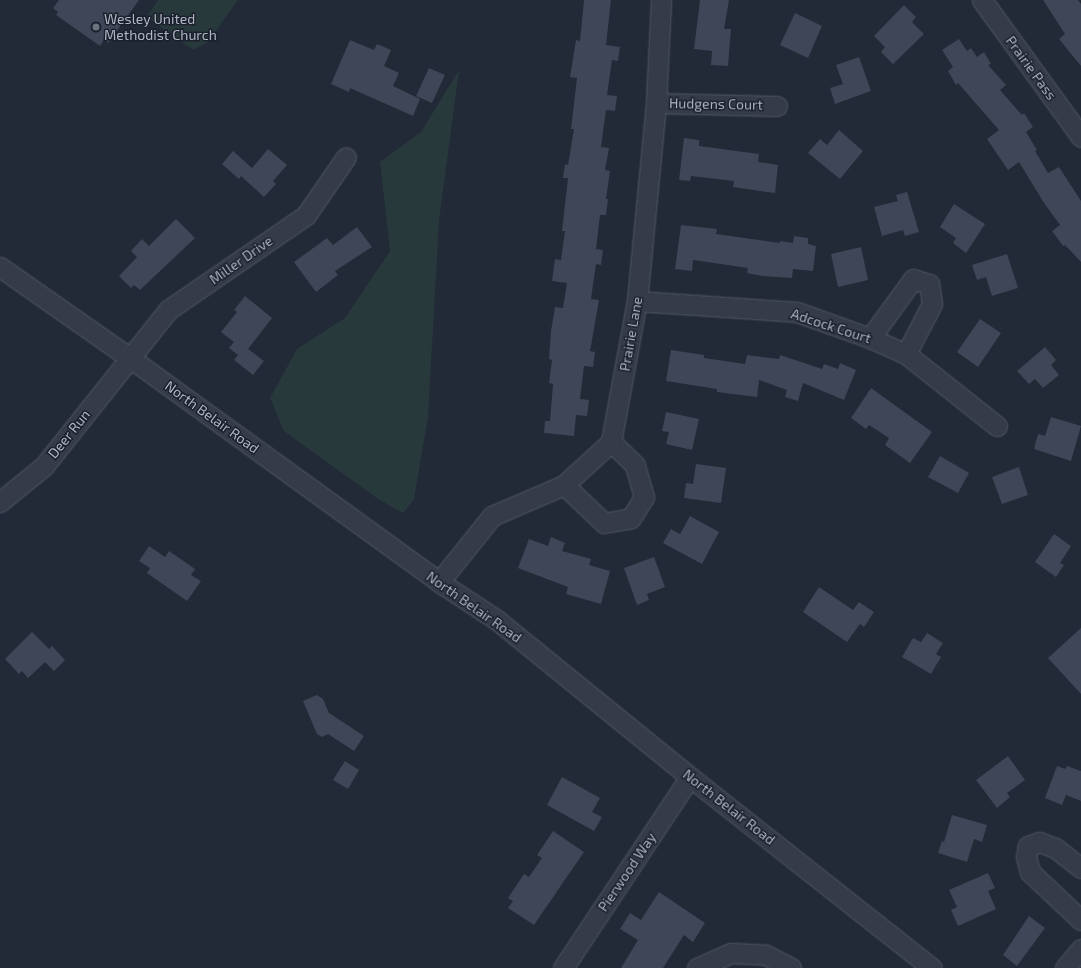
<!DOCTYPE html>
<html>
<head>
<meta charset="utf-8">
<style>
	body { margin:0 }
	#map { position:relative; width:1081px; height:968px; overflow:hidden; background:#222937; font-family:"Exo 2",sans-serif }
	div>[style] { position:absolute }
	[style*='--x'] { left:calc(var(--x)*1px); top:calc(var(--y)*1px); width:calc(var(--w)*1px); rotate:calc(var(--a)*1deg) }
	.green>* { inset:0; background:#28393c }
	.building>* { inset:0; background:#3f4657 }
	.roads { filter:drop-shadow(0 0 1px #535965) drop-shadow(0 0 1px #535965) }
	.minor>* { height:19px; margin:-9.5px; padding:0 9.5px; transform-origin:9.5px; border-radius:9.5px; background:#363b48 }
	.dots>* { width:11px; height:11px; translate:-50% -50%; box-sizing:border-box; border:2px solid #1b202c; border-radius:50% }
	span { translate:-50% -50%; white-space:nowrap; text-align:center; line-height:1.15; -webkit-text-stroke:3px #1b202c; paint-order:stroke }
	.poi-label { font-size:14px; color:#b0b6c4 }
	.left { translate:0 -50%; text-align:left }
	.street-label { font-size:14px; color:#b0b6c4 }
</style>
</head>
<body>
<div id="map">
	<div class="green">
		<i style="clip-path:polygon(158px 0,238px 0,207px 43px,193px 50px,147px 17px)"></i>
		<i style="clip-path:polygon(459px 70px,439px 221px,428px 417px,414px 499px,403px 513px,378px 499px,284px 431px,270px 398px,297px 349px,345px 318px,390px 251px,380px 162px,421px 132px)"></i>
	</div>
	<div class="building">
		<i style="clip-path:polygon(59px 0,139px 0,108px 43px,104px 40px,100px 46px,56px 15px,58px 12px,53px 8px)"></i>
		<i style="clip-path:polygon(584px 0,611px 0,606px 45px,620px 47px,618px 61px,612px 60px,607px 95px,617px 96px,615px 111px,606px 110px,601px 147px,609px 148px,605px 170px,610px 171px,606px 199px,608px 199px,606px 215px,600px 215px,596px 249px,603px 250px,601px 265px,596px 264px,591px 299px,599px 300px,590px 351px,595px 352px,593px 367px,584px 366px,580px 399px,589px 400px,587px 416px,576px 415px,574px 436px,544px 433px,545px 421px,550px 421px,553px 384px,549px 383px,552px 360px,549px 359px,551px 331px,555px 307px,563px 308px,567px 283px,552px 281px,555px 259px,561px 260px,565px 231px,562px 231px,568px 178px,563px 178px,565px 164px,568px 165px,574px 129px,571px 129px,577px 78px,570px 77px,576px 40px,580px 41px)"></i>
		<i style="clip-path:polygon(700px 0,729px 0,724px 29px,731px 29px,728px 66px,711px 65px,712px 51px,694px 49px)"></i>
		<i style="clip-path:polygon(1043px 0,1078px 0,1081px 4px,1081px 66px,1059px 39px,1065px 34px)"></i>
		<i style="clip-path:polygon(904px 5px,916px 17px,912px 22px,924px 34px,893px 64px,881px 52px,885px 47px,874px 36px)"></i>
		<i style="clip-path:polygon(795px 13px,822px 26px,808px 58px,780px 45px)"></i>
		<i style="clip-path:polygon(959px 39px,967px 51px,971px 48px,977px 57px,984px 52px,991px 64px,988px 65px,1006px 85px,1000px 90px,1022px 115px,1024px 113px,1033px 127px,1026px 132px,1037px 150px,1035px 151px,1048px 173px,1059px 167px,1081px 201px,1081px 262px,1065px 245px,1063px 246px,1052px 231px,1060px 225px,1044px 203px,1019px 162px,1008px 170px,987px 139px,999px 130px,958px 83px,956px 85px,948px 71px,953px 67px,942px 50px)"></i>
		<i style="clip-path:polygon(350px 40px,374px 50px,377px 44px,391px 50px,384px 66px,399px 73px,393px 86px,420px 99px,413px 116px,350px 88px,349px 92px,331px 84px)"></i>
		<i style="clip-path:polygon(859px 57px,871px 91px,835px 104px,830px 88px,843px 84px,836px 65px)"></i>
		<i style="clip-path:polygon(429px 68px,445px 75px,432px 103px,416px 96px)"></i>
		<i style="clip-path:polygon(839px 130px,863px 151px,840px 179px,808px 153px,820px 139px,827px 145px)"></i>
		<i style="clip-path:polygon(684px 138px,699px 140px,699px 146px,759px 154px,758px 162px,778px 165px,775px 193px,733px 187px,734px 181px,691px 176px,690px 181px,679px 180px)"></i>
		<i style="clip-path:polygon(268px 149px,287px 165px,273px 181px,276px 184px,264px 197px,241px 176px,239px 179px,222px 164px,233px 151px,252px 168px)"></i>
		<i style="clip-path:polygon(907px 192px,919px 232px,905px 236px,903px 230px,882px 236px,874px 207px,898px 201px,896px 195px)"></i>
		<i style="clip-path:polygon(954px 204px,985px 224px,966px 253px,953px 243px,956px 238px,940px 227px)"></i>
		<i style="clip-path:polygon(176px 219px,195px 238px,140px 290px,134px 285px,131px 288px,119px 276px,137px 257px,131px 251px,142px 239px,149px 246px)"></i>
		<i style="clip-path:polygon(681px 225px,717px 229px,716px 234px,780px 243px,780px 241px,793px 243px,794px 236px,808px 238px,808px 244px,816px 246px,813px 271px,793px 269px,792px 278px,762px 276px,747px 273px,748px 268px,693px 260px,692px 271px,675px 269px)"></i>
		<i style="clip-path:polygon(357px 227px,372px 247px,335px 271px,338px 275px,316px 292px,294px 262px,327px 238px,333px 245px)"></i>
		<i style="clip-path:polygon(861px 247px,868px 280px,838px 287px,831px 254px)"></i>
		<i style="clip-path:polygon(1007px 254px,1018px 288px,992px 296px,986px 277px,977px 280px,972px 265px)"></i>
		<i style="clip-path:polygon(245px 296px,272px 318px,248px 349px,264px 361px,253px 375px,234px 360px,238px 355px,229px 348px,234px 342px,221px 332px,237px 312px,234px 310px)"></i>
		<i style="clip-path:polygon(980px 319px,1001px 333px,978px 367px,957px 352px)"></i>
		<i style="clip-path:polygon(1045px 347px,1056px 360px,1051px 365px,1059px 375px,1043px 388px,1035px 379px,1029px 384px,1017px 371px)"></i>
		<i style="clip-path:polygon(671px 350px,704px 355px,704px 358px,745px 364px,747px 355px,779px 359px,780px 355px,822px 369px,824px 364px,838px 369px,840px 363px,856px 370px,844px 400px,803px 383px,798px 401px,785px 397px,787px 390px,759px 380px,757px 397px,717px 392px,717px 389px,666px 381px)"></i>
		<i style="clip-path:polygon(871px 388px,932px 432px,910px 463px,885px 445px,889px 438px,869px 425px,866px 429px,851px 418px)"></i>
		<i style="clip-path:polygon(666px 412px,699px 419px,692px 450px,666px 444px,669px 432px,662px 431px)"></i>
		<i style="clip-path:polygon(1051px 417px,1081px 426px,1071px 461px,1034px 449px,1038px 434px,1045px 436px)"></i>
		<i style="clip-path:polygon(940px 456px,969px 473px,958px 493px,928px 477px)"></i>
		<i style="clip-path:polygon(696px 464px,726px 468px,721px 503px,684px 498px,686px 483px,693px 484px)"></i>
		<i style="clip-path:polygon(1019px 467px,1028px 495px,1002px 504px,992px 477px)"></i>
		<i style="clip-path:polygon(690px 516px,719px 532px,702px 564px,663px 543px,671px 529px,680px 534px)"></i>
		<i style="clip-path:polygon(1054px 534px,1071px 546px,1060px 563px,1064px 565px,1056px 577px,1035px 562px)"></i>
		<i style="clip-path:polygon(551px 537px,565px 543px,562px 551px,591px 559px,589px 565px,610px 571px,601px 604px,566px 594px,568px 587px,518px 568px,529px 539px,548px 546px)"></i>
		<i style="clip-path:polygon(149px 546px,165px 557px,169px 551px,195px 569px,191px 575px,201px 581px,187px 601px,147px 573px,150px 568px,139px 561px)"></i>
		<i style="clip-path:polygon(654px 557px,665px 587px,647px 594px,649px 600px,637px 605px,624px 568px)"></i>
		<i style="clip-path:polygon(819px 587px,853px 610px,859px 602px,874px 612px,864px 627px,860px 624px,847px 642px,803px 612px)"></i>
		<i style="clip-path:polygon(1081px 628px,1081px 694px,1048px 658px)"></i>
		<i style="clip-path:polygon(32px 632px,49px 649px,52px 646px,65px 660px,54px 671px,45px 662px,28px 678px,22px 671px,19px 674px,5px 659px)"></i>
		<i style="clip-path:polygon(927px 633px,943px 643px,936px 654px,941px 657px,931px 674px,902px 657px,913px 638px,921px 642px)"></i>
		<i style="clip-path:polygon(317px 695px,323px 699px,329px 713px,364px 736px,354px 751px,328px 734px,322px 737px,317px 734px,303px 701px)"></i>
		<i style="clip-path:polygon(1008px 756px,1025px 780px,1007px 793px,1010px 797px,997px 808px,976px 780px)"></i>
		<i style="clip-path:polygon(345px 761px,359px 770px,348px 789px,333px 780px)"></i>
		<i style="clip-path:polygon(1057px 766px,1065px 769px,1067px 766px,1081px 771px,1081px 801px,1066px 795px,1062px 805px,1045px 798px)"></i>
		<i style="clip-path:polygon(562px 777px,600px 798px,592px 812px,602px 817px,594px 831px,547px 805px)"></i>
		<i style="clip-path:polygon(952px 815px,987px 825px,982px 842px,974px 839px,967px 862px,938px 853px,942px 841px,944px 842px)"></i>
		<i style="clip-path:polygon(553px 831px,584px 852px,534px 925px,508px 908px,513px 901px,508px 898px,524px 874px,529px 877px,542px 858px,537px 855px)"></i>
		<i style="clip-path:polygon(988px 873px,995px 888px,988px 891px,996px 909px,958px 926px,951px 910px,957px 907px,949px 890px)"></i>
		<i style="clip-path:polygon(659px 892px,705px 923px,693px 942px,684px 935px,663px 968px,621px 968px,638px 940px,620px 929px,630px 913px,641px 920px)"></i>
		<i style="clip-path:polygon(1029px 916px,1045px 928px,1017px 966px,1003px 955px)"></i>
	</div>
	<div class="roads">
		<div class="minor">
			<i style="--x:982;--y:0;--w:169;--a:54.1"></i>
			<i style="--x:656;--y:103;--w:121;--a:1.4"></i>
			<i style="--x:0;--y:267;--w:159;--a:35"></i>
			<i style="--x:130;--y:358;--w:382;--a:35.9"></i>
			<i style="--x:439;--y:582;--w:69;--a:33.2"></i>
			<i style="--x:497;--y:620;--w:249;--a:39.1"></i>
			<i style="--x:690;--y:777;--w:308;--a:38.3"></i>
			<i style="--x:637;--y:301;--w:160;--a:3.9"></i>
			<i style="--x:797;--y:312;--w:77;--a:19.6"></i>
			<i style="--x:870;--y:338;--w:39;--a:24"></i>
			<i style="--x:906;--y:354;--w:116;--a:38.4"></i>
			<i style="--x:870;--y:338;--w:73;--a:-53.9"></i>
			<i style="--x:913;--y:279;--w:17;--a:17"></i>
			<i style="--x:929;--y:284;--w:20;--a:81"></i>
			<i style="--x:932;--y:304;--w:56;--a:117.5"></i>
			<i style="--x:564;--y:485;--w:55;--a:43.5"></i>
			<i style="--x:604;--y:523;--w:27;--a:-10"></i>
			<i style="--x:631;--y:518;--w:25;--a:-58"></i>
			<i style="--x:644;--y:497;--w:33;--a:-106"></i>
			<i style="--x:635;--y:465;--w:33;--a:-136"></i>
			<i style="--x:0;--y:502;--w:57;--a:-39.3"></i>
			<i style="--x:44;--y:466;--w:199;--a:-51.5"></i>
			<i style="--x:168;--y:310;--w:168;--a:-34.5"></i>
			<i style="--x:306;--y:215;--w:70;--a:-55.4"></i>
			<i style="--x:439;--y:582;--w:85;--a:-51.2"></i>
			<i style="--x:492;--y:516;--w:78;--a:-23.3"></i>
			<i style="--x:564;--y:485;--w:64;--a:-42.5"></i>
			<i style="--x:611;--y:442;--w:143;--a:-79.6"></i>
			<i style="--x:637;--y:301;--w:199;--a:-84.5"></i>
			<i style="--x:656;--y:103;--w:103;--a:-87.2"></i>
			<i style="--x:1081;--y:868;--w:33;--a:-142"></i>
			<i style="--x:1055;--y:848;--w:17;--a:-159"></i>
			<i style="--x:1039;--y:842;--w:12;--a:160"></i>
			<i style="--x:1028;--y:846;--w:11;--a:100"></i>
			<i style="--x:1026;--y:857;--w:16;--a:75"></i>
			<i style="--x:1030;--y:872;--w:70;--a:43.3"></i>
			<i style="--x:563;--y:968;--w:229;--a:-56.4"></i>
			<i style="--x:697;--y:968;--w:37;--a:-24"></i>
			<i style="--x:731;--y:953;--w:35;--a:3"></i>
			<i style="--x:766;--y:955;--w:28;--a:27"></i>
			<i style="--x:1065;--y:968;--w:25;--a:-50"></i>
		</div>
	</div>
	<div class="dots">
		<i style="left:96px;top:27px;background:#6b7280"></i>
	</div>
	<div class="poi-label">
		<span class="left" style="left:104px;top:27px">Wesley United<br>Methodist Church</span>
	</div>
	<div class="street-label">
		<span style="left:1031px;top:68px;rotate:54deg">Prairie Pass</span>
		<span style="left:716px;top:104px;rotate:1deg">Hudgens Court</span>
		<span style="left:241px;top:260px;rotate:-35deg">Miller Drive</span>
		<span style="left:831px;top:326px;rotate:18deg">Adcock Court</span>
		<span style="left:631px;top:334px;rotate:-80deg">Prairie Lane</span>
		<span style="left:212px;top:417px;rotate:36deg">North Belair Road</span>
		<span style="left:69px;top:434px;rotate:-51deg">Deer Run</span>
		<span style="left:474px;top:607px;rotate:35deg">North Belair Road</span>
		<span style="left:729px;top:807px;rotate:38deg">North Belair Road</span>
		<span style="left:627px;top:872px;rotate:-56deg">Pierwood Way</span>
	</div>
</div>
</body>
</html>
